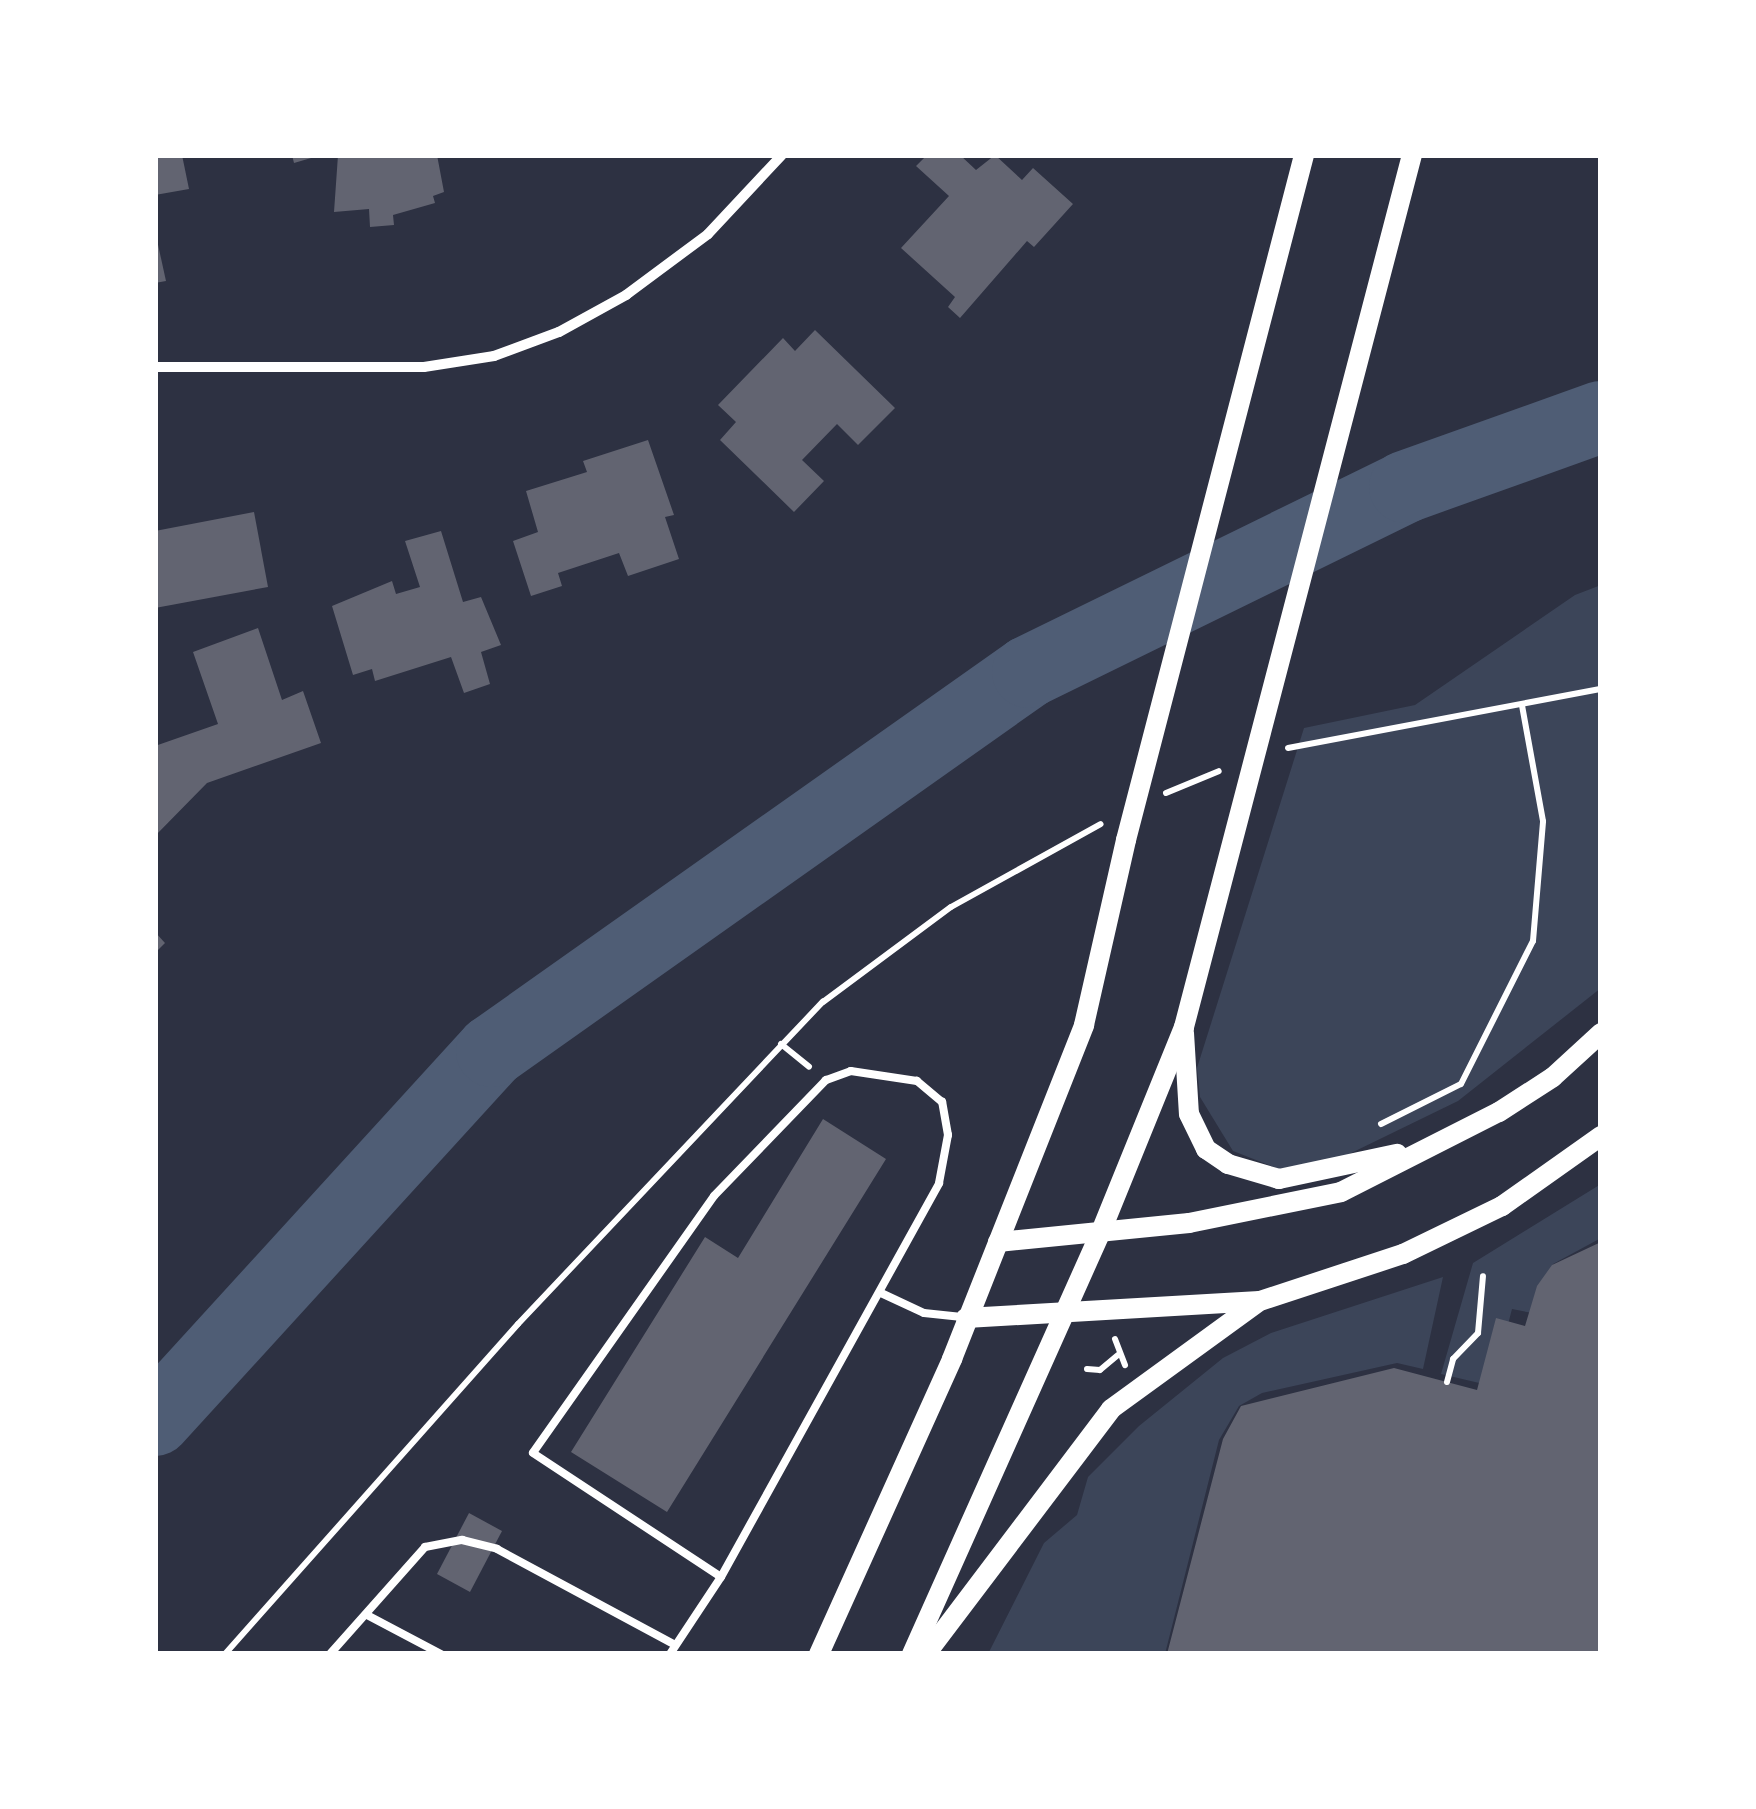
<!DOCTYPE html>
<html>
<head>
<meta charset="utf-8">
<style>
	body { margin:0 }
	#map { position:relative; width:1756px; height:1809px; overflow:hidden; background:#2d3142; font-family:"IBM Plex Sans",sans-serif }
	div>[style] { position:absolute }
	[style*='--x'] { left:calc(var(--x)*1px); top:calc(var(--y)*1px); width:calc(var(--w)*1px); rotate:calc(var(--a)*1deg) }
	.green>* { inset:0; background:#3c4559 }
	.river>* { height:72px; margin:-36px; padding:0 36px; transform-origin:36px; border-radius:36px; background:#4f5d75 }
	.building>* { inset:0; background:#626471 }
	.path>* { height:6px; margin:-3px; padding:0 3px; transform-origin:3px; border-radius:3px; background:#fff }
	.service>* { height:8px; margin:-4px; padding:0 4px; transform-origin:4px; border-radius:4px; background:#fff }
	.minor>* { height:10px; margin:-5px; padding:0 5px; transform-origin:5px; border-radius:5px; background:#fff }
	.secondary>* { height:20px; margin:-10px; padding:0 10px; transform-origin:10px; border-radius:10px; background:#fff }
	span { translate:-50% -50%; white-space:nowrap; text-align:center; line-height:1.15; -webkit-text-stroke:8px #fff; paint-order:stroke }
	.frame { position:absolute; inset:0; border:158px solid #fff; pointer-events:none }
</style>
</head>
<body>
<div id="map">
	<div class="green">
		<i style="clip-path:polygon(1601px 585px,1601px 988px,1458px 1101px,1345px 1156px,1279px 1169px,1233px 1151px,1200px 1097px,1197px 1068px,1304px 728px,1415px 705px,1575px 595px)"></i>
		<i style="clip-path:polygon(1601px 1184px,1601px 1238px,1553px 1264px,1532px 1313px,1512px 1309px,1492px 1386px,1441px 1374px,1473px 1263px)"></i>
		<i style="clip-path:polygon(1443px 1277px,1423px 1369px,1397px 1363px,1262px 1393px,1239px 1406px,1219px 1440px,1165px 1654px,988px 1654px,1044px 1543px,1077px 1515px,1088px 1477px,1139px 1426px,1223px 1358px,1271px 1333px)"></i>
	</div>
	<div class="river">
		<i style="--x:155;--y:1420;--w:500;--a:-47.6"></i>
		<i style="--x:492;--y:1051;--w:656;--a:-35.26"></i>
		<i style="--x:1028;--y:672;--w:420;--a:-26.1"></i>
		<i style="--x:1405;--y:487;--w:208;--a:-19.7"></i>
	</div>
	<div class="building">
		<i style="clip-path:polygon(155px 155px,182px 155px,189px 189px,155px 195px)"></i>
		<i style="clip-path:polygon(292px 155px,318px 155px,318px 156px,294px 163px)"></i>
		<i style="clip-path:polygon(338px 155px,437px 155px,444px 192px,433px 196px,435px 203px,393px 215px,394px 225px,370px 227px,369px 209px,334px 212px)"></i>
		<i style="clip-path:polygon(927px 155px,960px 155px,976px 170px,995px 155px,1022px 180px,1033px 168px,1073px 204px,1034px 247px,1027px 241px,960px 318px,948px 307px,955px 297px,901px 248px,949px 196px,916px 166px)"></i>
		<i style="clip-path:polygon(155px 231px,166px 281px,155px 283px)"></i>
		<i style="clip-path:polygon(815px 330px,895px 408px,858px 445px,837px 424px,802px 460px,824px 481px,794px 512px,720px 440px,736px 422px,718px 405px,783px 338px,795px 351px)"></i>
		<i style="clip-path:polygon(648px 440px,674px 515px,665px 517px,679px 559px,628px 576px,619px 553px,558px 573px,562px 586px,531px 596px,513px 541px,538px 532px,526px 491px,587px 472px,583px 461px)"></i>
		<i style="clip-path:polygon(254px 512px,268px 587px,155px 608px,155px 531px)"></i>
		<i style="clip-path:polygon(441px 531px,463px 602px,481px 597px,501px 645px,481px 652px,490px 684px,464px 693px,451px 657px,375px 681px,372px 669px,353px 675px,332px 606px,392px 581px,396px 594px,420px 587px,405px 541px)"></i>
		<i style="clip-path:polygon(258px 628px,282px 700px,303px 691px,321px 743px,207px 783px,155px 836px,155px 746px,218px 724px,193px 652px)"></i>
		<i style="clip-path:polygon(155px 932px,165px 943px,155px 953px)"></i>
		<i style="clip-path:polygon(823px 1119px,886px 1159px,667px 1512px,571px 1452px,705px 1237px,738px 1258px)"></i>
		<i style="clip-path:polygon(1601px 1242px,1601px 1654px,1167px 1654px,1223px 1439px,1241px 1406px,1394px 1368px,1477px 1390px,1496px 1318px,1525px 1326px,1537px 1286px,1552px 1265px)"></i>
		<i style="clip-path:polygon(469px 1513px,502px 1531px,470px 1592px,437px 1574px)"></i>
	</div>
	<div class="path">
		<i style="--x:1288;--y:748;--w:319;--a:-10.7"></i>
		<i style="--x:1166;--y:793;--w:57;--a:-22.5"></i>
		<i style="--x:781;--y:1044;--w:36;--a:39"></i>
		<i style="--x:1381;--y:1124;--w:89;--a:-26.6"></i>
		<i style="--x:1461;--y:1084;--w:160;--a:-63.3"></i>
		<i style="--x:1533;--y:941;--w:120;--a:-85.2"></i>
		<i style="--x:1543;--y:821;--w:118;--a:-100.3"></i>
		<i style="--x:1115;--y:1339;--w:28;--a:69"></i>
		<i style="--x:1087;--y:1369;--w:13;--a:4"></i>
		<i style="--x:1100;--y:1370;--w:23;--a:-40"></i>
		<i style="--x:1447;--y:1382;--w:24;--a:-75"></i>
		<i style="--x:1453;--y:1359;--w:36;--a:-46"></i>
		<i style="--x:1478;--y:1333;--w:57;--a:-85"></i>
		<i style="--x:225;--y:1654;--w:441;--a:-48.4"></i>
		<i style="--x:518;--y:1324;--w:444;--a:-46.6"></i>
		<i style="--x:823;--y:1002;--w:159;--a:-36.6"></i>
		<i style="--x:951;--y:907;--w:171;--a:-29"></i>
	</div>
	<div class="service">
		<i style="--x:881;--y:1293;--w:47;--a:24.9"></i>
		<i style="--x:924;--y:1313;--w:38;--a:6"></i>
		<i style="--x:367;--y:1615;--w:84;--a:27.8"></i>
		<i style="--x:330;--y:1654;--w:143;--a:-48.4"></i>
		<i style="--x:425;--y:1547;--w:38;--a:-11"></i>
		<i style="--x:462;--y:1540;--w:36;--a:14"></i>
		<i style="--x:497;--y:1549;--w:202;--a:28.3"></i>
		<i style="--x:670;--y:1654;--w:92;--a:-56.5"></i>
		<i style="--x:721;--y:1577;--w:450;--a:-61"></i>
		<i style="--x:939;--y:1183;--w:49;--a:-79.4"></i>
		<i style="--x:948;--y:1135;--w:34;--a:-100"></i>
		<i style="--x:942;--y:1102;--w:33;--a:-140"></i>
		<i style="--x:917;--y:1081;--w:67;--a:-171.4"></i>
		<i style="--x:851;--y:1071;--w:27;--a:160"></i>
		<i style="--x:826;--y:1080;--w:161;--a:134"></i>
		<i style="--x:714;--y:1196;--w:314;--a:125.2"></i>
		<i style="--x:533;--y:1453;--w:225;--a:33.4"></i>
	</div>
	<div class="minor">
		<i style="--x:155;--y:367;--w:269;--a:0"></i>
		<i style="--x:424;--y:367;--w:71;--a:-8.9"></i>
		<i style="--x:494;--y:356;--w:69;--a:-20.3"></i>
		<i style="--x:559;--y:332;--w:77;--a:-28.9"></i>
		<i style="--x:626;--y:295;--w:102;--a:-36.6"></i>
		<i style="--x:708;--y:234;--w:108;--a:-46.9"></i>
	</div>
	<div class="secondary">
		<i style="--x:1184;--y:1033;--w:81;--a:86.5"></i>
		<i style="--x:1189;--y:1114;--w:39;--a:64"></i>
		<i style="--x:1206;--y:1149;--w:27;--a:34"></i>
		<i style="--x:1228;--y:1164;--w:53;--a:16.4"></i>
		<i style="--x:1279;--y:1179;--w:121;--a:-12"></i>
		<i style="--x:998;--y:1242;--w:192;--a:-5.7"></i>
		<i style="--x:1189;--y:1223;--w:155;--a:-11.5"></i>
		<i style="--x:1341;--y:1192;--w:177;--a:-26.9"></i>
		<i style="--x:1499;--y:1112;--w:64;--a:-32.9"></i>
		<i style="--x:1553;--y:1077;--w:65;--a:-42.5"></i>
		<i style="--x:966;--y:1318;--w:294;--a:-3.3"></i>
		<i style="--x:1260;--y:1301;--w:151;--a:-18.2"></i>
		<i style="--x:1403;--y:1254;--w:110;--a:-25.9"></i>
		<i style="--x:1502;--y:1206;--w:121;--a:-35.3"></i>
		<i style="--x:819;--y:1654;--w:324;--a:-65.7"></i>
		<i style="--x:952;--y:1359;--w:359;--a:-68.4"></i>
		<i style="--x:1084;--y:1025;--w:190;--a:-77.2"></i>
		<i style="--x:1126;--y:840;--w:708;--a:-75.43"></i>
		<i style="--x:912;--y:1654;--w:466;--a:-65.9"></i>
		<i style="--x:1102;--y:1229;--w:218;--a:-67.9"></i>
		<i style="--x:1184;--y:1027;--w:901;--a:-75.35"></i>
		<i style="--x:926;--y:1654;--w:307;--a:-52.9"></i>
		<i style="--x:1111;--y:1409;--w:180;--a:-36"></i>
	</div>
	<div class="frame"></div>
</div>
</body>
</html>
